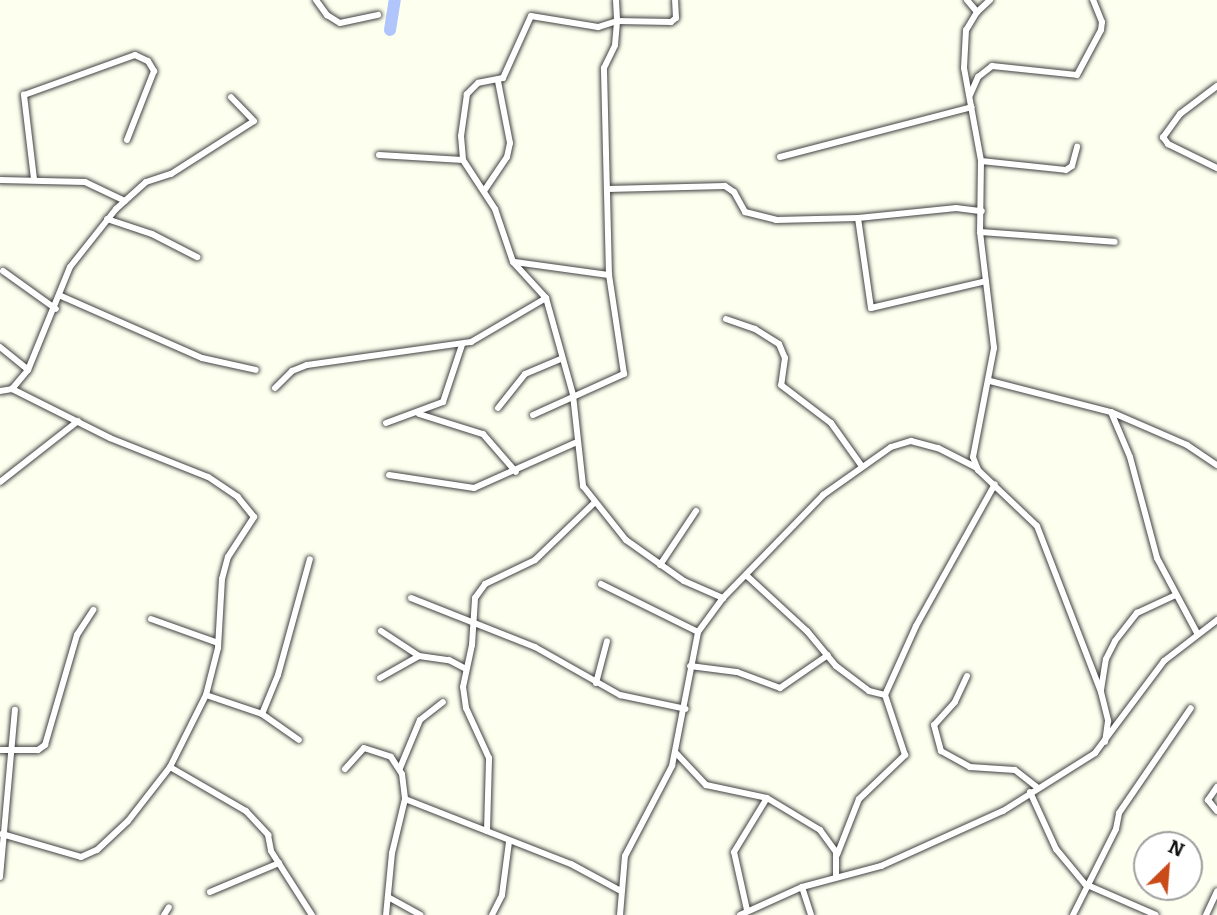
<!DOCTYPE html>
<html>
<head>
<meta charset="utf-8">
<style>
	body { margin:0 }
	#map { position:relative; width:1217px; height:915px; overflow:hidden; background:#fdffef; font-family:Bitter,serif }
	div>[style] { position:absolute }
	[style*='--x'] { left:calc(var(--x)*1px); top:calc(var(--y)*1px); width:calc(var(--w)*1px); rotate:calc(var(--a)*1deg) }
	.river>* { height:12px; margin:-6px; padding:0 6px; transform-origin:6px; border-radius:6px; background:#afc5fb }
	.roads { filter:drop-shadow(0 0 2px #414141) drop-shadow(0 0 2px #414141) }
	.minor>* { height:6px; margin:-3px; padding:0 3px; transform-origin:3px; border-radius:3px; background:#fff }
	span { translate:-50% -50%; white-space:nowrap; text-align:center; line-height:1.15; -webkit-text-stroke:7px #fff; paint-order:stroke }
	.north { position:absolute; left:1133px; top:831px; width:70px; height:70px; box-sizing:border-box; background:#fff; border:2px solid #9f9f9f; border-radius:50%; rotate:25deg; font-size:19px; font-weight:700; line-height:28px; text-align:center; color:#0e0e0e }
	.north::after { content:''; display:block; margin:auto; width:24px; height:32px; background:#ca4b1a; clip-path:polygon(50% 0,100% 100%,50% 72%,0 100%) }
</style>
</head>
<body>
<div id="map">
	<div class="river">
		<i style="--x:390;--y:30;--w:30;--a:-81"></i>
	</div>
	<div class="roads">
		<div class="minor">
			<i style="--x:316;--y:0;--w:19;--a:54"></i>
			<i style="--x:327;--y:15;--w:15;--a:32"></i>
			<i style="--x:340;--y:23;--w:39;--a:-12"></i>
			<i style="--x:616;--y:0;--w:21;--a:87"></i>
			<i style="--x:617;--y:21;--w:20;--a:162"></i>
			<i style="--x:598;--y:27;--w:68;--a:-170.7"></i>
			<i style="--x:531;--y:16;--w:68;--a:114.3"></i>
			<i style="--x:503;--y:78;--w:25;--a:169"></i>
			<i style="--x:478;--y:83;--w:16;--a:135"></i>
			<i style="--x:467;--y:94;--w:42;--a:98.1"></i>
			<i style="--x:461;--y:136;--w:24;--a:85"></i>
			<i style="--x:463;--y:160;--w:59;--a:56.9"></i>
			<i style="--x:495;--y:209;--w:56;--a:71.2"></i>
			<i style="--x:513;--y:262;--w:49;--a:47.5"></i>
			<i style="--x:546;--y:298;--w:101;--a:74.4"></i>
			<i style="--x:573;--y:395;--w:92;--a:83.7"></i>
			<i style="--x:583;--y:486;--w:69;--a:51.5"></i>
			<i style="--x:626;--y:540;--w:71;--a:35.3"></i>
			<i style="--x:684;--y:581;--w:43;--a:23.6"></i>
			<i style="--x:967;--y:0;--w:16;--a:50"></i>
			<i style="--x:990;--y:0;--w:18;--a:137"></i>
			<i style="--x:977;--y:12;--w:21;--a:121"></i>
			<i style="--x:966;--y:30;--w:38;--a:93"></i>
			<i style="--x:964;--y:68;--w:95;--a:79.6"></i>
			<i style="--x:981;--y:161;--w:71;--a:90.8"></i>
			<i style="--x:980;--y:232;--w:117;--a:83.1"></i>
			<i style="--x:994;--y:348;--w:111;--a:100.9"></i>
			<i style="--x:973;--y:457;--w:14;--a:69"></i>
			<i style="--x:978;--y:470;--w:81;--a:43.5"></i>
			<i style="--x:1037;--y:526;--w:178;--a:68.9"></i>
			<i style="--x:1101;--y:692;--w:30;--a:76"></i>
			<i style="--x:1108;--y:721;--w:21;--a:98"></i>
			<i style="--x:1217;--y:86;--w:46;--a:142.9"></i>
			<i style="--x:1180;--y:114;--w:29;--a:126"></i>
			<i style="--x:1163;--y:137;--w:9;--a:54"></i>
			<i style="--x:1168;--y:144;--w:55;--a:26.1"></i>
			<i style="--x:970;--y:95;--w:20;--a:-66"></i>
			<i style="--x:978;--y:77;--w:18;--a:-38"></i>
			<i style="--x:992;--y:66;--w:85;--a:6"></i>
			<i style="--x:1077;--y:75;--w:51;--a:-61.9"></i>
			<i style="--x:1101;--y:30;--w:8;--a:-83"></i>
			<i style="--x:1102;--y:22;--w:24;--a:-112"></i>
			<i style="--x:379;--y:155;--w:84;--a:3.4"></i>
			<i style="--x:780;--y:157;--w:198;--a:-14.6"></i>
			<i style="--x:981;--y:161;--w:85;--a:6"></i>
			<i style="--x:1066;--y:170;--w:7;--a:-34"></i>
			<i style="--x:1072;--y:166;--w:20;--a:-75"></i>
			<i style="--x:34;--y:179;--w:85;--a:-96.8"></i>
			<i style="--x:24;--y:95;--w:118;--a:-19.8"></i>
			<i style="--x:135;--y:55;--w:14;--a:25"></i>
			<i style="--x:148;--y:61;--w:12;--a:59"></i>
			<i style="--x:154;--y:71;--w:74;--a:111.4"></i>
			<i style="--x:0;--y:180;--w:85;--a:1.3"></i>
			<i style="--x:85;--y:182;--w:44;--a:25.4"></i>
			<i style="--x:608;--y:189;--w:117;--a:-1.5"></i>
			<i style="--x:725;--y:186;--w:11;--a:34"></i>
			<i style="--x:734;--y:192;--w:23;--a:61"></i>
			<i style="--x:745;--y:212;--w:32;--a:14"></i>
			<i style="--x:776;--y:220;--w:82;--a:-1.4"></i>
			<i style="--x:858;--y:218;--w:99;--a:-5.8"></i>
			<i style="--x:956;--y:208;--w:26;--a:7"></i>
			<i style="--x:484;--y:191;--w:41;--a:-55.9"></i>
			<i style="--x:507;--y:157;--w:14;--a:-78"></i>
			<i style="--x:510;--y:143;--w:63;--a:-101"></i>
			<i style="--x:858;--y:218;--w:91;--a:81.8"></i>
			<i style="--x:871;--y:308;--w:118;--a:-13.2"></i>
			<i style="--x:107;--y:219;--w:47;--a:18.4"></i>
			<i style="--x:152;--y:234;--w:51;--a:27.1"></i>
			<i style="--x:980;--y:232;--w:135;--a:4.2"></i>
			<i style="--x:514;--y:262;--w:96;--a:7.8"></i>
			<i style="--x:3;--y:271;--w:65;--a:35.6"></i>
			<i style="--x:61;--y:296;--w:154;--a:23.7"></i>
			<i style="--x:202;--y:358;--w:55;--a:12.5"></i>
			<i style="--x:726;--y:319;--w:31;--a:19"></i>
			<i style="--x:755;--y:329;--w:28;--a:32"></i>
			<i style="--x:779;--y:344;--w:15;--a:67"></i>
			<i style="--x:785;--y:358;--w:27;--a:98"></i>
			<i style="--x:781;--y:385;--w:63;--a:37.2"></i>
			<i style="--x:831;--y:423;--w:52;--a:54.5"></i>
			<i style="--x:0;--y:347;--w:36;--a:39"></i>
			<i style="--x:990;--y:381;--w:125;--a:14.4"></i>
			<i style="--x:1111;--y:412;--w:83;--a:23.5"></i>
			<i style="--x:1187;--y:445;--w:36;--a:34"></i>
			<i style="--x:275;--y:388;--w:24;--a:-45"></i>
			<i style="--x:292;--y:371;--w:16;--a:-22"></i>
			<i style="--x:307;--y:365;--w:166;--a:-8"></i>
			<i style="--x:471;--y:342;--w:87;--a:-30.4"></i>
			<i style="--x:0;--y:391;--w:12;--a:-9"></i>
			<i style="--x:12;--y:389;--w:25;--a:-50"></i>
			<i style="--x:28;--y:370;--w:111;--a:-67.8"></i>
			<i style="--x:70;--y:267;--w:74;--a:-51.6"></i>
			<i style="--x:116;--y:209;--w:40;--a:-42"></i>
			<i style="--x:146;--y:182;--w:26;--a:-18"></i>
			<i style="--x:171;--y:174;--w:98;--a:-32.6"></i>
			<i style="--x:254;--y:121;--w:33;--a:-134"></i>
			<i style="--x:498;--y:408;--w:43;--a:-51.5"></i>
			<i style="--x:525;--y:374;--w:38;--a:-23"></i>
			<i style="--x:1111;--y:412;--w:49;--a:67.1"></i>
			<i style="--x:1130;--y:457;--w:105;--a:75"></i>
			<i style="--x:1157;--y:558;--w:85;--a:61.9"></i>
			<i style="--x:419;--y:414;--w:67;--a:17.4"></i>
			<i style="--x:483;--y:434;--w:50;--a:49"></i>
			<i style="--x:533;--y:415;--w:100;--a:-24.3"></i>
			<i style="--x:624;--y:374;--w:100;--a:-98.6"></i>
			<i style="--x:609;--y:275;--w:207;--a:-91.4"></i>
			<i style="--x:604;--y:68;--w:25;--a:-64"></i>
			<i style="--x:615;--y:45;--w:24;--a:-85"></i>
			<i style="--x:617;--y:21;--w:54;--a:1.1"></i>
			<i style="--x:671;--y:22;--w:6;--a:-39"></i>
			<i style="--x:676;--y:18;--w:18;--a:-93"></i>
			<i style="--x:386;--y:423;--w:61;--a:-20.2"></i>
			<i style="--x:443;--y:402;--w:60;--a:-71.6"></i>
			<i style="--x:389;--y:475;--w:86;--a:8.7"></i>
			<i style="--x:474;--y:488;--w:111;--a:-24"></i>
			<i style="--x:0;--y:482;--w:99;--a:-38"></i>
			<i style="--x:660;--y:565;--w:65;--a:-56.3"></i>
			<i style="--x:746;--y:575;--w:83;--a:42.6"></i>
			<i style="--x:807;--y:631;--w:45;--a:50.4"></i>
			<i style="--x:836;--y:666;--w:41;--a:37.1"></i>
			<i style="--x:869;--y:691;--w:16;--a:14"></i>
			<i style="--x:885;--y:695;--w:76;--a:-65.8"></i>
			<i style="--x:916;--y:626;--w:162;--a:-60.9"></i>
			<i style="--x:601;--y:584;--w:108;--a:26.3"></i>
			<i style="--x:411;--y:598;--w:133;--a:21.6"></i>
			<i style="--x:535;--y:647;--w:98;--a:29.5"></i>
			<i style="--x:620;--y:695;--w:67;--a:12"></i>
			<i style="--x:151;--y:619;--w:71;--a:19.7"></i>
			<i style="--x:381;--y:631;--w:45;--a:33.3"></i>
			<i style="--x:419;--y:656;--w:30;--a:8"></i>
			<i style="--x:449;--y:660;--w:19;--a:28"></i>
			<i style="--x:690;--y:666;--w:47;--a:7.3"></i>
			<i style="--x:737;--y:672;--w:46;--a:20.4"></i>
			<i style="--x:780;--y:688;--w:58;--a:-34.5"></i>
			<i style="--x:967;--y:676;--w:29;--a:115"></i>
			<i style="--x:955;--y:702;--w:31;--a:132"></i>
			<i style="--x:934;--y:725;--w:27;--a:75"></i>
			<i style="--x:941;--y:751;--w:33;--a:29"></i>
			<i style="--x:970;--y:767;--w:45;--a:3.8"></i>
			<i style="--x:1015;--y:770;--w:29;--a:38"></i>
			<i style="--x:380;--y:678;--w:45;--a:-29.4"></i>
			<i style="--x:596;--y:683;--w:43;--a:-75.3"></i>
			<i style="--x:1101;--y:690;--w:31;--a:-81"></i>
			<i style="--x:1106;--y:659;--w:20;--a:-63"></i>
			<i style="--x:1115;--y:641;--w:36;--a:-52"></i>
			<i style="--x:1137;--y:613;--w:40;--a:-25"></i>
			<i style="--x:206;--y:695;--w:59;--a:18.7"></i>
			<i style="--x:262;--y:714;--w:42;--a:-67.7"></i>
			<i style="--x:278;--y:675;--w:120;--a:-74.6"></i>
			<i style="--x:262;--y:714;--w:45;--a:35.1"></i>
			<i style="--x:0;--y:750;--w:38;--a:0"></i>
			<i style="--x:38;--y:750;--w:9;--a:-36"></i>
			<i style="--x:45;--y:745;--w:115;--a:-73.8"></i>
			<i style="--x:77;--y:635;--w:30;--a:-57"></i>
			<i style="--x:676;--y:753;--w:44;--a:46.8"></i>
			<i style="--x:706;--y:785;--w:62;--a:12"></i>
			<i style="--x:767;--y:798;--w:62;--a:31.1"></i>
			<i style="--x:820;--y:830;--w:27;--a:54"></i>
			<i style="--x:836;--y:852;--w:25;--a:90"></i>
			<i style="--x:170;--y:767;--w:88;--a:30.1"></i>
			<i style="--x:246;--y:811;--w:33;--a:47"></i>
			<i style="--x:268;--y:835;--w:16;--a:79"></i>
			<i style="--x:271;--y:851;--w:76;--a:57.4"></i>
			<i style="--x:400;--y:768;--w:52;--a:-67.4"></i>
			<i style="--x:420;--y:720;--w:29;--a:-38"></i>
			<i style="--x:345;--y:769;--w:28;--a:-48"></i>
			<i style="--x:364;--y:748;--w:28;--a:18"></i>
			<i style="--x:391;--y:757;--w:20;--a:57"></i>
			<i style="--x:402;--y:774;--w:25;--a:83"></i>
			<i style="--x:405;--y:799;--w:56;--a:103.5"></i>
			<i style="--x:392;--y:853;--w:62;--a:95.5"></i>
			<i style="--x:1217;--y:787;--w:16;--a:125"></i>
			<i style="--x:1208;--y:800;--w:14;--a:51"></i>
			<i style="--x:1030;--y:792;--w:63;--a:65.5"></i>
			<i style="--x:1056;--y:849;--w:45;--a:50.4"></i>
			<i style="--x:1085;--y:884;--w:77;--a:23.6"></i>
			<i style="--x:405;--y:799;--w:178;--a:21.4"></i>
			<i style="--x:571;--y:864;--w:57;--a:28.4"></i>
			<i style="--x:487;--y:831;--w:73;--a:-88.4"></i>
			<i style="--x:489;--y:758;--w:55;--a:-114.7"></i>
			<i style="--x:466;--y:708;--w:21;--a:-98"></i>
			<i style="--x:463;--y:687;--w:43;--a:-77.9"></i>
			<i style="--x:472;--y:645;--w:47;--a:-86.3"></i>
			<i style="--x:475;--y:598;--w:17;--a:-54"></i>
			<i style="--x:485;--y:584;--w:55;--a:-25.6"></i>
			<i style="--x:535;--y:560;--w:83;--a:-44"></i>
			<i style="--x:2;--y:834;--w:82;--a:16.2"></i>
			<i style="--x:81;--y:857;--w:17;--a:-24"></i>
			<i style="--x:97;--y:850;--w:42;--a:-43.1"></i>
			<i style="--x:128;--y:821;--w:68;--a:-52.1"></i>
			<i style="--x:170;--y:767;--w:80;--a:-63.4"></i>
			<i style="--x:206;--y:695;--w:49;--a:-75.7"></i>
			<i style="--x:218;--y:648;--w:69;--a:-86.7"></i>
			<i style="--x:222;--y:579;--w:23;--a:-75"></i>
			<i style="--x:228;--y:557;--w:48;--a:-57"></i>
			<i style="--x:254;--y:517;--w:26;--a:-129"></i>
			<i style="--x:238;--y:497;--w:36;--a:-146"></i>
			<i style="--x:208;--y:477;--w:105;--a:-158.3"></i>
			<i style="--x:110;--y:438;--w:110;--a:-153.4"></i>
			<i style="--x:837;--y:855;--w:60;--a:-68.6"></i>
			<i style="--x:859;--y:799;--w:64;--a:-43.7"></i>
			<i style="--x:905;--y:755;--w:63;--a:-108.4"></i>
			<i style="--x:0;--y:877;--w:168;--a:-84.9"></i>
			<i style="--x:802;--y:887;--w:29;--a:72"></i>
			<i style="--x:210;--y:892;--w:75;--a:-22.8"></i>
			<i style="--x:388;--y:897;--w:37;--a:29"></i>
			<i style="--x:747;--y:910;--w:59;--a:-102.6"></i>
			<i style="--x:734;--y:852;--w:63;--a:-58.6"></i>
			<i style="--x:164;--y:915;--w:9;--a:-58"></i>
			<i style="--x:492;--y:915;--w:22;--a:-63"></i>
			<i style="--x:502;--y:895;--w:53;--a:-82.5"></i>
			<i style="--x:620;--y:915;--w:59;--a:-85.2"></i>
			<i style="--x:625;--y:856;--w:102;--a:-62.4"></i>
			<i style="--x:672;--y:766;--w:136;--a:-79"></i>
			<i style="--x:698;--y:632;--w:42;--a:-53.7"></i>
			<i style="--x:723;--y:598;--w:144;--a:-45.8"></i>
			<i style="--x:823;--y:495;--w:83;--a:-35.2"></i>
			<i style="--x:891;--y:447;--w:21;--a:-17"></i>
			<i style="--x:911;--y:441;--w:28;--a:15"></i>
			<i style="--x:938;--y:448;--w:44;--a:27.1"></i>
			<i style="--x:740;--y:915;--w:68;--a:-24.3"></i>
			<i style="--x:802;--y:887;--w:82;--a:-14.9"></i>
			<i style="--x:881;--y:866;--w:134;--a:-24.3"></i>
			<i style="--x:1003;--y:811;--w:109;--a:-32.2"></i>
			<i style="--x:1095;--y:753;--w:115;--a:-53.1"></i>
			<i style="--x:1164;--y:661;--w:67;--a:-37.7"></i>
			<i style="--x:1073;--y:915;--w:96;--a:-63.4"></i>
			<i style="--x:1116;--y:829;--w:16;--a:-79"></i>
			<i style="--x:1119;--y:813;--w:127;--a:-55.6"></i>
			<i style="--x:1206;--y:915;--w:26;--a:-65"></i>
		</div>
	</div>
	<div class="north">N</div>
</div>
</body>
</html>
